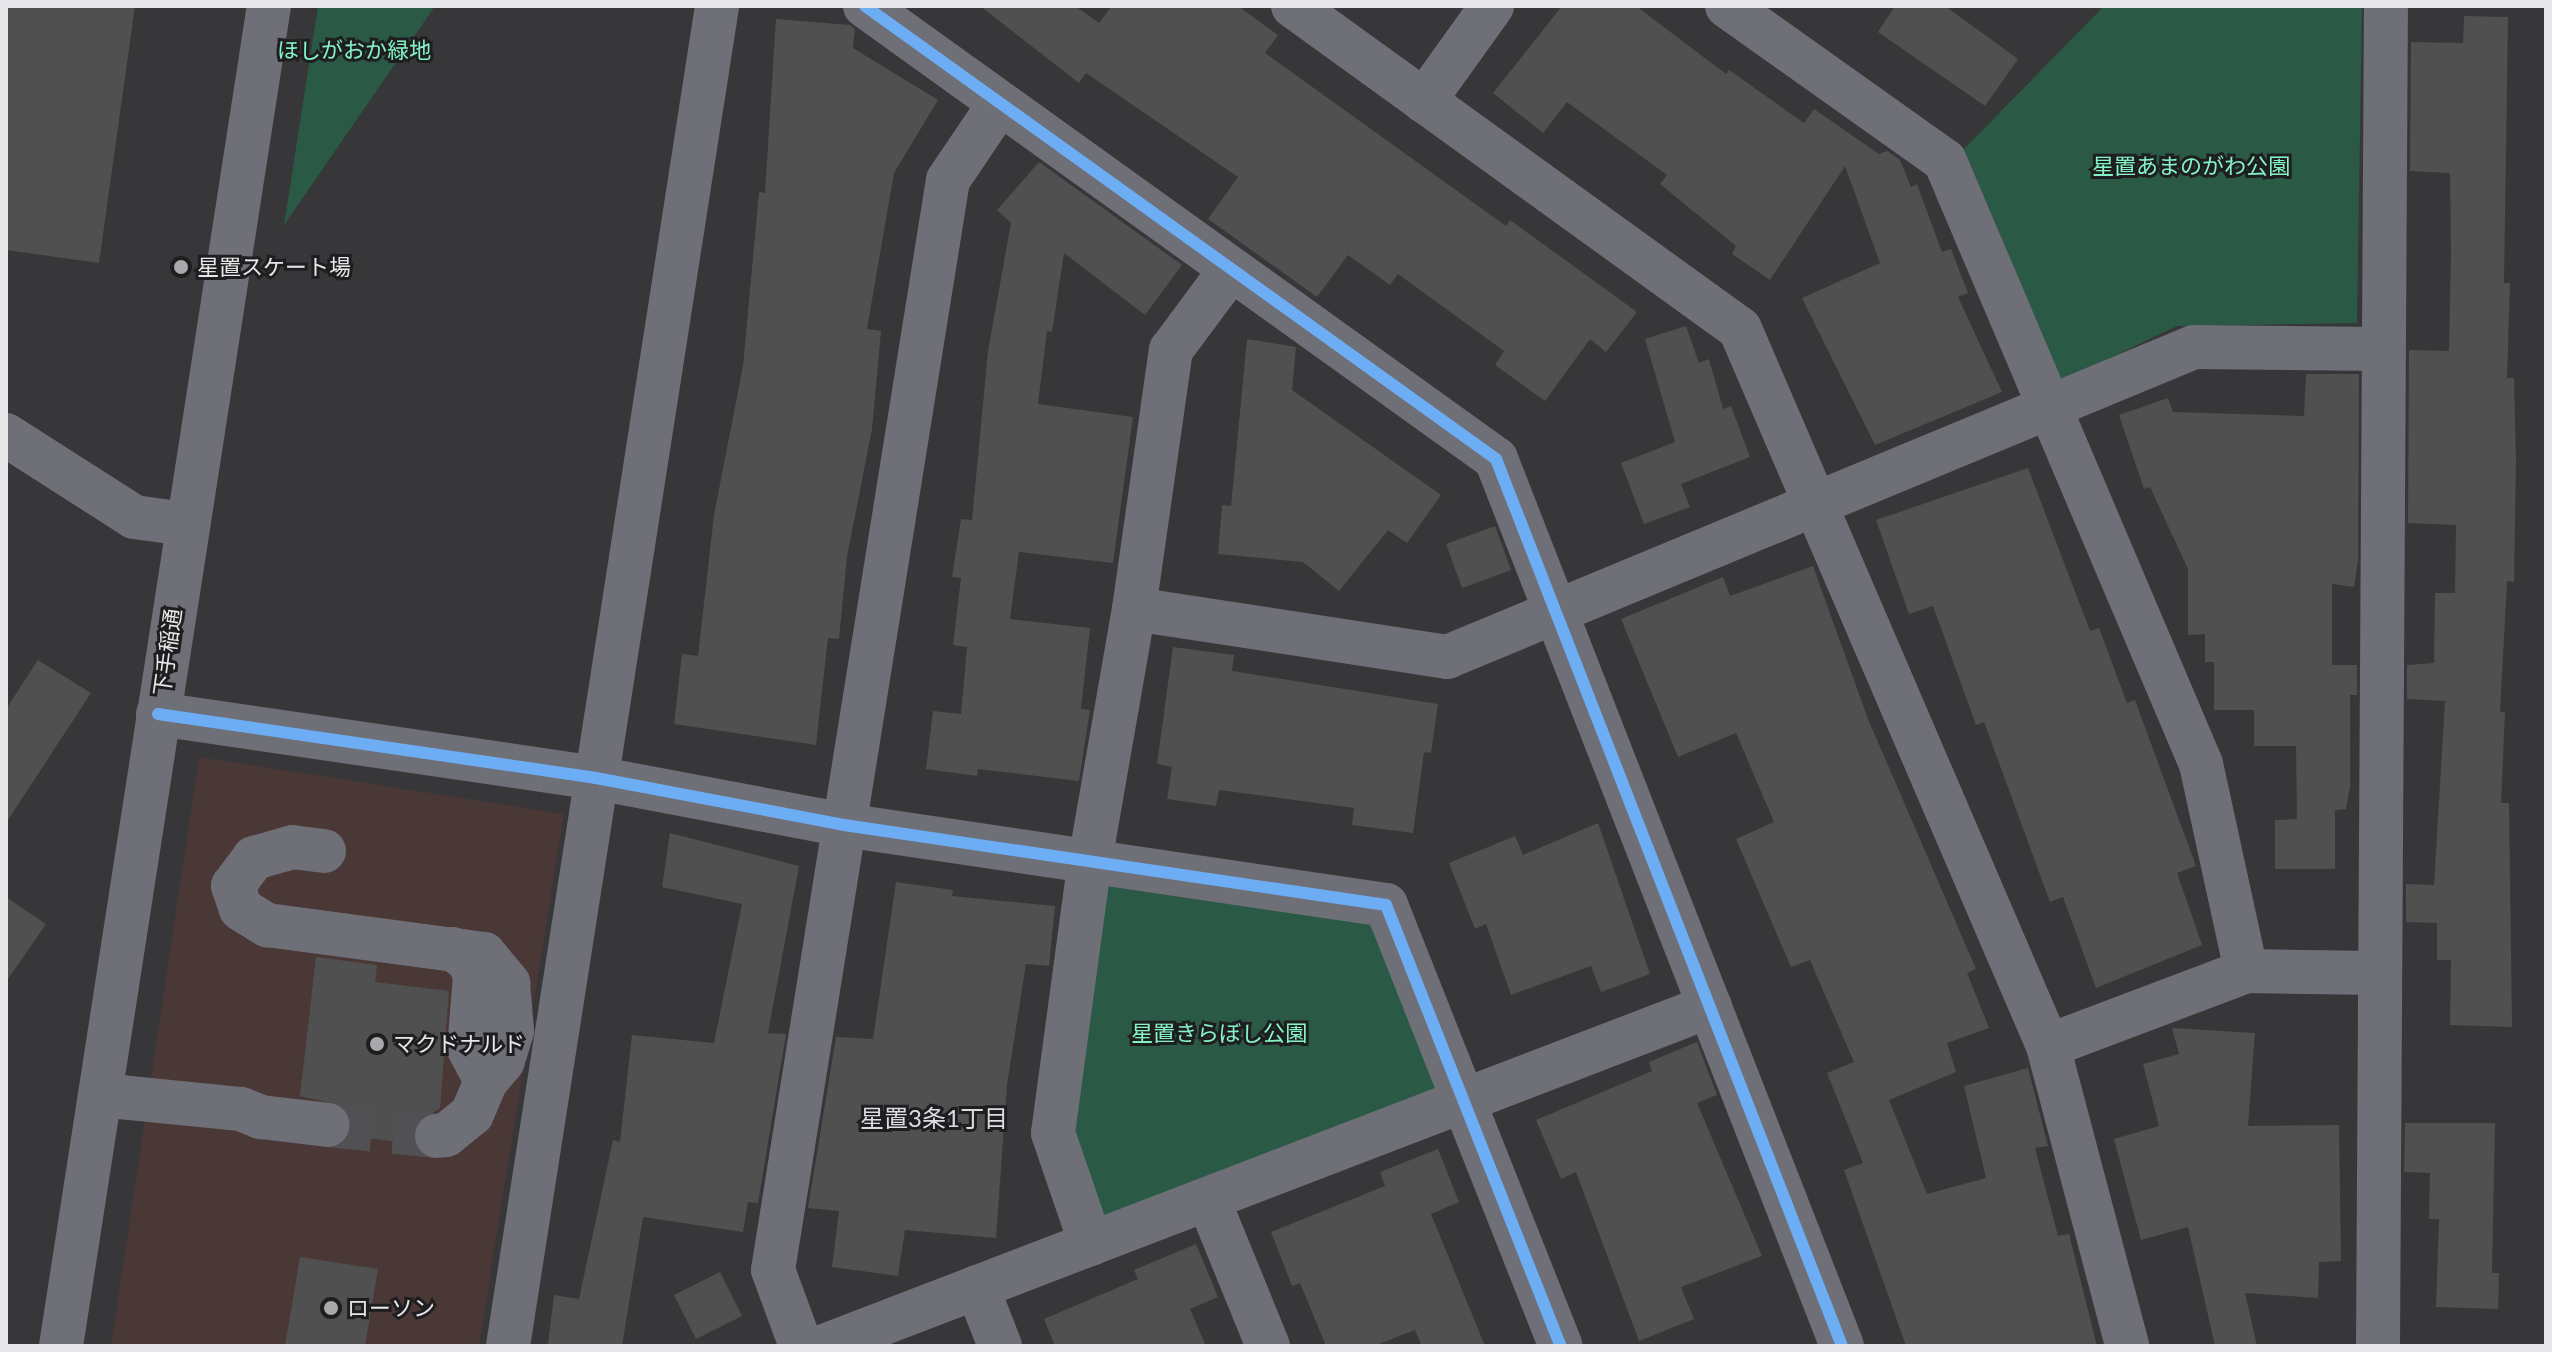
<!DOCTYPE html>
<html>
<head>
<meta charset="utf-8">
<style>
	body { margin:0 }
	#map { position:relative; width:2552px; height:1352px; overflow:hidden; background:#373638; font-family:Lato,"Noto Sans JP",sans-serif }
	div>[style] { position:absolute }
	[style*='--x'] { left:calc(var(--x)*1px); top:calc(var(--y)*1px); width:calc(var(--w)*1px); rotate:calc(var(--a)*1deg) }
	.commercial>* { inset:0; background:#4a3836 }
	.green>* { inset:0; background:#2a5946 }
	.building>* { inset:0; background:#515050 }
	.minor-tunnel>* { height:44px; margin-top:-22px; transform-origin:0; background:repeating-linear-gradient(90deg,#515052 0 44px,transparent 0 66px) }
	.minor>* { height:44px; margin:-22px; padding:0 22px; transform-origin:22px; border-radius:22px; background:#6e6f77 }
	.cycleway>* { height:12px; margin:-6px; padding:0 6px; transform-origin:6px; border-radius:6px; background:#6dadf4 }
	.dots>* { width:22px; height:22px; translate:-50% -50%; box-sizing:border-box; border:4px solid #1e1d1f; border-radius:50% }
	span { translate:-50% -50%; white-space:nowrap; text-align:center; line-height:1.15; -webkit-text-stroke:6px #1e1d1f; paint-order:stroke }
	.park-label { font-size:22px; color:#84f4c6 }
	.poi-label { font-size:22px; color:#e7e6e8 }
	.left { translate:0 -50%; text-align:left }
	.street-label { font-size:22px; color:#e7e6e8 }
	.neighbourhood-label { font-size:24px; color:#dcdbe0 }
	.frame { position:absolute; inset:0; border:8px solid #e7e6e8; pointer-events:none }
</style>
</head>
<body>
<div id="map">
	<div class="commercial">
		<i style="clip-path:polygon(199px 757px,564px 814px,479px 1346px,111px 1346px)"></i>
	</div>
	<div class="green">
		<i style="clip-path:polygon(318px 6px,435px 6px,284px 225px)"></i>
		<i style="clip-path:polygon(2104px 6px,2362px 6px,2357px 323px,2177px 326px,2062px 381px,1964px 149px)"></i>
		<i style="clip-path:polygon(1090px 862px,1386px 905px,1464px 1101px,1091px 1244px,1053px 1133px)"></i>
	</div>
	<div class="building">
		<i style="clip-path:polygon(6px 6px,135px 6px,99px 263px,6px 250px)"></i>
		<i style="clip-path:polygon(980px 6px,1075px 6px,1099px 23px,1112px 6px,1238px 6px,1278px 35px,1265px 53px,1506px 226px,1510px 220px,1637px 312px,1606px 352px,1590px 339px,1545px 401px,1495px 365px,1504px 351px,1398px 274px,1390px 285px,1348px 255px,1317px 297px,1208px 219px,1238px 177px,1086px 73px,1079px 83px)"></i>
		<i style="clip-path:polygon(1562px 6px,1636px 6px,1726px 74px,1729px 70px,1804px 123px,1814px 109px,1879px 154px,1887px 151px,1900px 160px,1911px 187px,1917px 184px,1942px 252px,1951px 249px,1968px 293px,1958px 297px,2002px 392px,1875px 445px,1802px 298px,1880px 263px,1845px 166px,1770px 280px,1732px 254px,1736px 246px,1660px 184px,1667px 175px,1567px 102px,1543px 133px,1493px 93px)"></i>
		<i style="clip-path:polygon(1895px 6px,1945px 6px,2018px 59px,1985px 106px,1878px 32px)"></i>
		<i style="clip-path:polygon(2464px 16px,2508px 17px,2504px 283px,2510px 283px,2507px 378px,2514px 378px,2516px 461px,2514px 582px,2507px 581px,2500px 712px,2505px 712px,2501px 803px,2509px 803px,2512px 1027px,2450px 1025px,2451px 960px,2437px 960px,2437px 923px,2406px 922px,2406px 884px,2434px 885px,2445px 701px,2407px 699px,2407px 665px,2434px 663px,2435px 593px,2455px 593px,2456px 525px,2408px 523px,2409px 350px,2449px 351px,2451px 252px,2450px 173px,2410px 171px,2411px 42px,2463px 43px)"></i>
		<i style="clip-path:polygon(776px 19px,850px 25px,855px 29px,853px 48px,938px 100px,894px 173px,867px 329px,881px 331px,872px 429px,847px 557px,839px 639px,828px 638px,816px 745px,674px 724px,682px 654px,698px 656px,714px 515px,743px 366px,759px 192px,765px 193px)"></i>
		<i style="clip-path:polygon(1039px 162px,1182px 265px,1145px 315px,1064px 253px,1052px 332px,1047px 331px,1038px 404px,1133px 417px,1113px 563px,1019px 552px,1010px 619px,1090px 628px,1081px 709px,1090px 710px,1079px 781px,978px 769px,977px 776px,926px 769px,933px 711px,961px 714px,967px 647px,953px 645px,961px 578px,952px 577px,961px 519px,972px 520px,988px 351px,1011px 223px,997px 210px)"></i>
		<i style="clip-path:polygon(1686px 326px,1699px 363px,1709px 359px,1723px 409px,1731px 406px,1750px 457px,1681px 484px,1690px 507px,1644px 524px,1621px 463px,1675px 442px,1645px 339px)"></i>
		<i style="clip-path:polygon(1247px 339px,1296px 347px,1292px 390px,1441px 495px,1407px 543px,1388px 530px,1339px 591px,1303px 562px,1218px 554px,1222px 505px,1231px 506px)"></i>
		<i style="clip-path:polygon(2306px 374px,2359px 374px,2358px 561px,2354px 587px,2332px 584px,2332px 665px,2357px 665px,2357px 695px,2350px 695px,2350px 787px,2346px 809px,2335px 810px,2335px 869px,2275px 869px,2275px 820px,2297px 819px,2296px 746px,2254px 746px,2254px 710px,2214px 710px,2214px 662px,2205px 662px,2205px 634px,2188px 635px,2188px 569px,2150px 487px,2144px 489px,2119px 415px,2168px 398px,2173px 412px,2304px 416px)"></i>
		<i style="clip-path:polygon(2028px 468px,2090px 631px,2099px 628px,2127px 703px,2135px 700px,2196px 866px,2177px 873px,2202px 945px,2096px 988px,2063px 897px,2050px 902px,1984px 722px,1976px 725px,1933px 606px,1909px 614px,1876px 520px)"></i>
		<i style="clip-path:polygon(1495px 526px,1511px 570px,1462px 588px,1446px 544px)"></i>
		<i style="clip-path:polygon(1813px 566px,1868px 719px,1976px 969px,1967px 973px,1989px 1028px,1947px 1043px,1956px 1072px,1889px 1100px,1927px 1194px,1986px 1178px,1964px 1086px,2028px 1068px,2048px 1146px,2035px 1148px,2058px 1236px,2069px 1234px,2097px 1346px,1906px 1346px,1844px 1170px,1863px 1163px,1827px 1073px,1854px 1062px,1810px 960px,1791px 967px,1736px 839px,1774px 822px,1736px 733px,1678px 757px,1621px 619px,1723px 577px,1730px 596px)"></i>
		<i style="clip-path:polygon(1173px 647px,1234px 655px,1232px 671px,1438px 704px,1431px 753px,1424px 752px,1413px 833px,1352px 825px,1354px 808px,1219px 790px,1216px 806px,1167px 799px,1172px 767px,1157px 764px)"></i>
		<i style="clip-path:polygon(38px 660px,91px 693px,6px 823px,6px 709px)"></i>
		<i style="clip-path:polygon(1598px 823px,1650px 974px,1601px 992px,1591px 966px,1511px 995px,1486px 924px,1475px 929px,1449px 863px,1515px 836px,1523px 855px)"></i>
		<i style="clip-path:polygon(670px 833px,799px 866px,768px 1033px,786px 1034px,758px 1203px,748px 1202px,743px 1232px,643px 1217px,622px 1346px,548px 1344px,554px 1295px,579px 1299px,613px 1140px,620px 1142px,632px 1035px,714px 1043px,742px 904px,662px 887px)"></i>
		<i style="clip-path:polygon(896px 882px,953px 890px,952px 896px,1055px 906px,1049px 966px,1026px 964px,1007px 1085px,996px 1238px,905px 1230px,898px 1276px,832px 1267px,839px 1211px,808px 1208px,836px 1037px,873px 1039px)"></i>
		<i style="clip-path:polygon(6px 897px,46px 924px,6px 982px)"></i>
		<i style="clip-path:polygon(316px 957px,377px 965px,375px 982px,449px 991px,440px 1108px,414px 1125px,414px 1144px,350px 1136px,351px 1116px,344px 1106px,300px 1096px)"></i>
		<i style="clip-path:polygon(2172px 1028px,2255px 1033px,2248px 1126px,2339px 1125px,2341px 1261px,2319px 1262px,2318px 1298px,2245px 1293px,2257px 1346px,2215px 1346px,2188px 1227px,2141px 1240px,2114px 1139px,2159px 1126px,2143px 1064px,2179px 1054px)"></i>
		<i style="clip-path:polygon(1697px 1042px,1717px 1095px,1697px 1103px,1762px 1256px,1681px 1287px,1694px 1319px,1639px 1341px,1576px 1172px,1561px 1179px,1536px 1120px,1652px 1071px,1649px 1062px)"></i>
		<i style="clip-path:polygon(2405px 1123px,2495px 1123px,2492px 1273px,2499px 1273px,2498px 1309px,2436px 1307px,2439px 1219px,2429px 1219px,2430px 1173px,2404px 1172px)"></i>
		<i style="clip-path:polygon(1438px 1149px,1459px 1202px,1431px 1214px,1485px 1346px,1422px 1346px,1415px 1330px,1374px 1346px,1326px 1346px,1300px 1283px,1292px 1286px,1271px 1232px,1385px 1186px,1380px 1172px)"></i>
		<i style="clip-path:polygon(1196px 1244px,1218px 1297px,1190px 1309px,1206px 1346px,1055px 1346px,1044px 1319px,1138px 1279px,1134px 1270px)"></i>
		<i style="clip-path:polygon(300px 1257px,378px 1269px,365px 1346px,285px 1346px)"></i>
		<i style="clip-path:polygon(720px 1272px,742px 1316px,696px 1339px,674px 1295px)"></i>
	</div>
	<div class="minor-tunnel">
		<i style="--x:328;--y:1125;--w:110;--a:5.8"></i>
	</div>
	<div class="minor">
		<i style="--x:865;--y:6;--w:777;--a:35.67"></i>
		<i style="--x:1496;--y:459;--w:952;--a:68.69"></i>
		<i style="--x:1293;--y:6;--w:551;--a:35.85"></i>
		<i style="--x:1740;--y:329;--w:780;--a:66.75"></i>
		<i style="--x:2048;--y:1046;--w:310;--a:75.2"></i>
		<i style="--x:1727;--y:6;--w:267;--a:35.4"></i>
		<i style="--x:1945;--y:161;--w:655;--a:67"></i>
		<i style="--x:2201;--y:764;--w:212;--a:77.7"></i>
		<i style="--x:1424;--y:101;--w:117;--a:-54.4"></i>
		<i style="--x:6;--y:435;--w:152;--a:32.6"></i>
		<i style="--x:134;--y:517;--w:52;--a:7.7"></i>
		<i style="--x:1134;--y:609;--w:317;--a:8.7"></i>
		<i style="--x:1447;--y:657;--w:809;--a:-22.54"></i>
		<i style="--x:2194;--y:347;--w:189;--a:0.6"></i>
		<i style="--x:158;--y:714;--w:443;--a:8.3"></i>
		<i style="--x:596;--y:778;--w:252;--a:10.7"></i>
		<i style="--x:844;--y:825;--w:548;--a:8.4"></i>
		<i style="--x:1386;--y:905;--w:474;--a:68.4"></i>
		<i style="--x:324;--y:851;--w:31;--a:-173"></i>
		<i style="--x:293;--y:847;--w:41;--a:164.2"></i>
		<i style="--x:254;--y:858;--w:35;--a:127"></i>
		<i style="--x:233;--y:886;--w:24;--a:71"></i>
		<i style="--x:241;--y:909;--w:31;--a:32"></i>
		<i style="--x:267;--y:925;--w:219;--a:7.6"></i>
		<i style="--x:484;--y:954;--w:38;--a:50"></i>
		<i style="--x:508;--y:983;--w:48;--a:85.2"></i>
		<i style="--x:512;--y:1031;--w:31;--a:107"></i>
		<i style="--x:503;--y:1061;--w:26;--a:130"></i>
		<i style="--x:486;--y:1081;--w:36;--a:113"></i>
		<i style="--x:472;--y:1114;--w:33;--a:141"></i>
		<i style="--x:446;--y:1135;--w:9;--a:174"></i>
		<i style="--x:453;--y:949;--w:20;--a:37"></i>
		<i style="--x:469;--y:961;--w:16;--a:68"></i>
		<i style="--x:475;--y:976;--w:73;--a:94.7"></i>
		<i style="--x:469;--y:1049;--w:36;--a:62"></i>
		<i style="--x:2048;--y:1046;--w:212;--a:-20.7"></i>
		<i style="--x:2246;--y:971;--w:134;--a:0.9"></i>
		<i style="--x:100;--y:1095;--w:142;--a:5.7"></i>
		<i style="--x:241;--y:1109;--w:22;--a:22"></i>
		<i style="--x:261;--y:1117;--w:67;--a:6.8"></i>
		<i style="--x:1208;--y:1199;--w:159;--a:67.8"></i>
		<i style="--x:1091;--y:1244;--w:117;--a:-108.9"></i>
		<i style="--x:1053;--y:1133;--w:275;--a:-82.3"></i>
		<i style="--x:1090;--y:861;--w:256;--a:-80.1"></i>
		<i style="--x:1134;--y:609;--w:262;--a:-81.9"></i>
		<i style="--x:1171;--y:350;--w:97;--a:-53.4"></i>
		<i style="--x:977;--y:1287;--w:63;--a:68.7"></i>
		<i style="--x:61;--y:1346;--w:1356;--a:-81.18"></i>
		<i style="--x:508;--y:1346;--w:1356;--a:-81.13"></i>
		<i style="--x:801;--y:1346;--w:81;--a:-110.2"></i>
		<i style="--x:773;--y:1270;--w:1104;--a:-80.88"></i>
		<i style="--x:948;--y:180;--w:89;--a:-56"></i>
		<i style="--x:824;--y:1346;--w:949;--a:-20.99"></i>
		<i style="--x:2378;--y:1346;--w:1340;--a:-89.66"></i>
	</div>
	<div class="cycleway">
		<i style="--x:865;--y:6;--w:777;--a:35.67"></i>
		<i style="--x:1496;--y:459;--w:952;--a:68.69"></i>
		<i style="--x:158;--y:714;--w:443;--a:8.3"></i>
		<i style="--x:596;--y:778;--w:252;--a:10.7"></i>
		<i style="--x:844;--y:825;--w:548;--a:8.4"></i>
		<i style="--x:1386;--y:905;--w:474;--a:68.4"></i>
	</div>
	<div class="dots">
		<i style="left:181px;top:267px;background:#a9a8aa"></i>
		<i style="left:377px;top:1044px;background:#a9a8aa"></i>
		<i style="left:331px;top:1308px;background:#a9a8aa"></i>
	</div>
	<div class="park-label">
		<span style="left:354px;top:50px">ほしがおか緑地</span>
		<span style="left:2191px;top:166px">星置あまのがわ公園</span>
		<span style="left:1219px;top:1033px">星置きらぼし公園</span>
	</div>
	<div class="poi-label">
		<span class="left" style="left:197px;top:267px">星置スケート場</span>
		<span class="left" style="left:393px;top:1044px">マクドナルド</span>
		<span class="left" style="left:347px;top:1308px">ローソン</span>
	</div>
	<div class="street-label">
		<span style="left:167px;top:652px;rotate:-82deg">下手稲通</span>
	</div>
	<div class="neighbourhood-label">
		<span style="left:934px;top:1118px">星置3条1丁目</span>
	</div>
	<div class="frame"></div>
</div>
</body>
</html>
